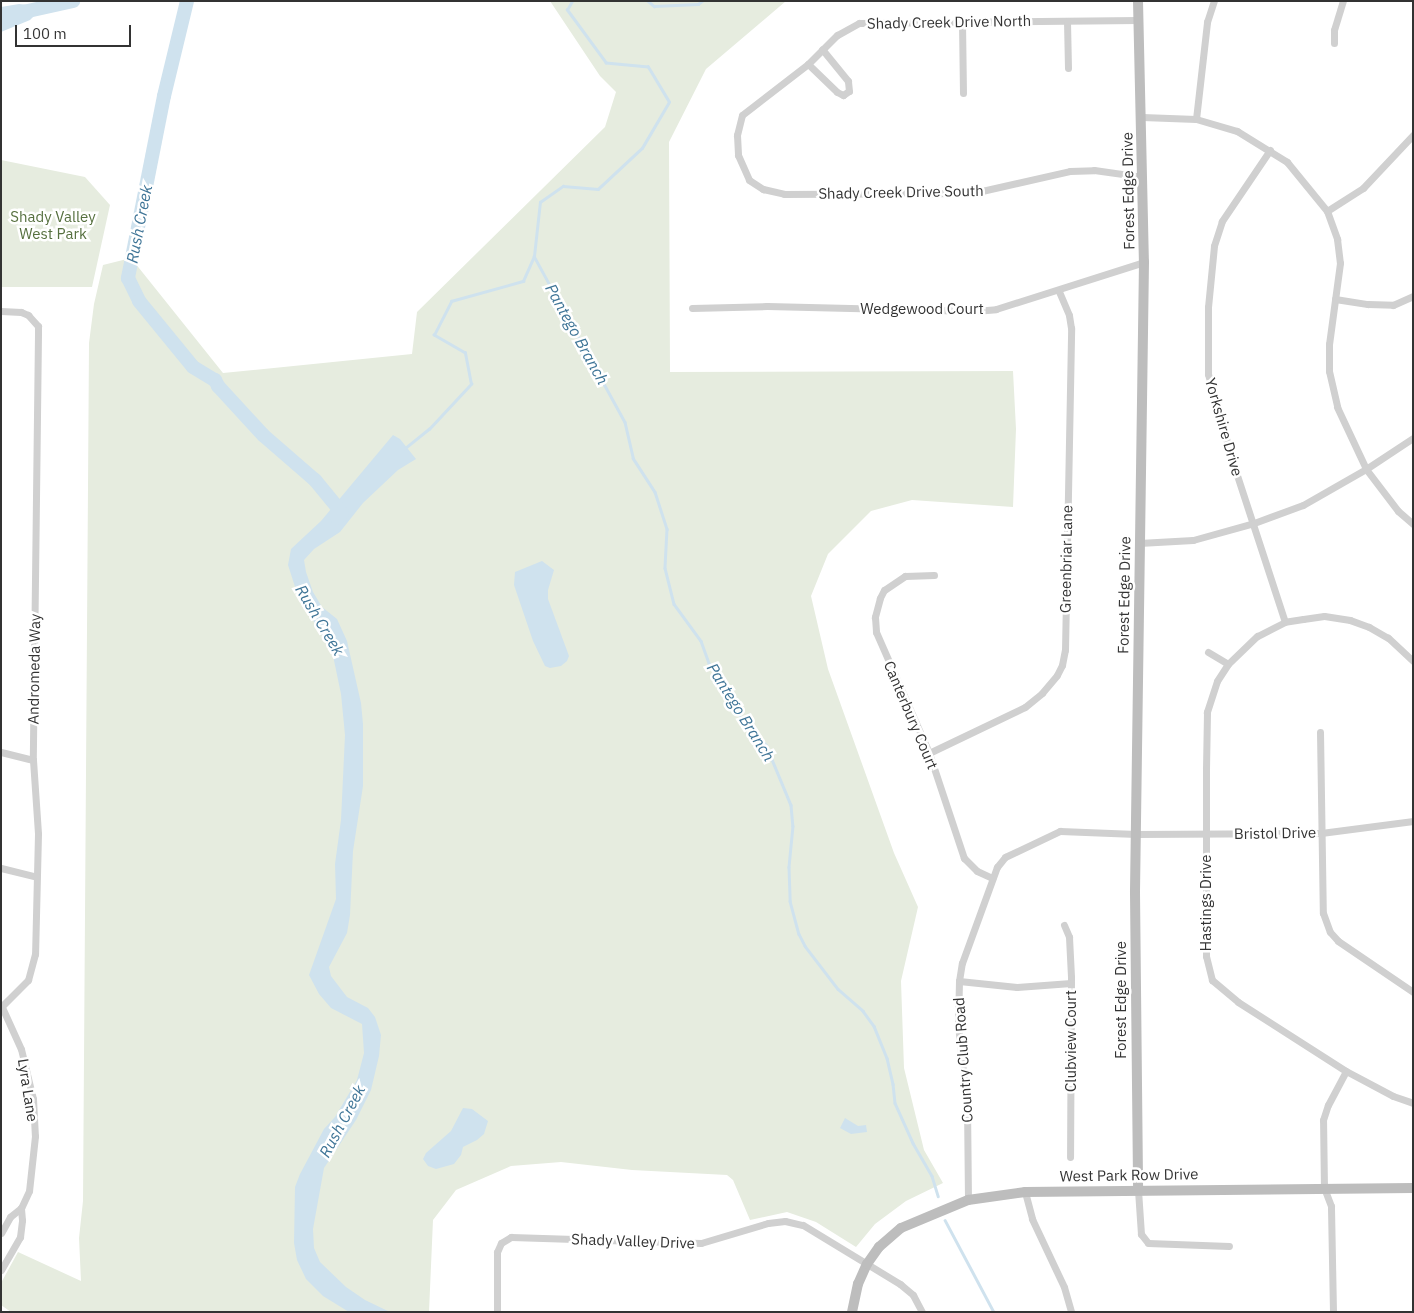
<!DOCTYPE html>
<html>
<head>
<meta charset="utf-8">
<style>
	body { margin:0 }
	#map { position:relative; width:1414px; height:1313px; overflow:hidden; background:#fff; font-family:"IBM Plex Sans",sans-serif }
	div>[style] { position:absolute }
	[style*='--x'] { left:calc(var(--x)*1px); top:calc(var(--y)*1px); width:calc(var(--w)*1px); rotate:calc(var(--a)*1deg) }
	.green>* { inset:0; background:#e6ecdf }
	.water>* { inset:0; background:#cfe2ee }
	.stream>* { height:2.5px; margin:-1.25px; padding:0 1.25px; transform-origin:1.25px; border-radius:1.25px; background:#cfe2ee }
	.river>* { height:14px; margin:-7px; padding:0 7px; transform-origin:7px; border-radius:7px; background:#cfe2ee }
	.street>* { height:7px; margin:-3.5px; padding:0 3.5px; transform-origin:3.5px; border-radius:3.5px; background:#d0d0d0 }
	.secondary>* { height:10px; margin:-5px; padding:0 5px; transform-origin:5px; border-radius:5px; background:#bdbdbd }
	span { translate:-50% -50%; white-space:nowrap; text-align:center; line-height:1.15; -webkit-text-stroke:5px #fff; paint-order:stroke }
	.street-label { font-size:15px; color:#333 }
	.park-label { font-size:15px; color:#56703f }
	.water-label { font-size:16px; color:#3f7597; font-style:italic }
	.frame { position:absolute; inset:0; border:2px solid #333; pointer-events:none }
	.scale { position:absolute; left:15px; top:25px; width:116px; height:22px; box-sizing:border-box; border:2px solid #333; border-top:0; padding-left:6px; font-size:15px; line-height:18px; white-space:nowrap; color:#333; -webkit-text-stroke:4px #fff; paint-order:stroke }
</style>
</head>
<body>
<div id="map">
	<div class="green">
		<i style="clip-path:polygon(550px 1px,786px 1px,706px 69px,669px 142px,670px 372px,1013px 371px,1016px 429px,1013px 507px,912px 500px,871px 511px,828px 554px,811px 596px,828px 669px,894px 853px,918px 907px,901px 981px,904px 1068px,924px 1150px,943px 1183px,906px 1201px,875px 1224px,856px 1247px,816px 1222px,787px 1212px,750px 1220px,733px 1180px,727px 1175px,632px 1170px,561px 1162px,511px 1166px,456px 1190px,433px 1220px,429px 1312px,11px 1312px,1px 1305px,1px 1283px,18px 1252px,81px 1281px,79px 1238px,83px 1201px,89px 343px,94px 304px,103px 265px,131px 258px,223px 373px,412px 354px,417px 312px,605px 127px,616px 92px,600px 76px)"></i>
		<i style="clip-path:polygon(1px 160px,85px 177px,110px 205px,92px 287px,1px 287px)"></i>
	</div>
	<div class="water">
		<i style="clip-path:polygon(19px 4px,29px 5px,35px 10px,35px 15px,30px 20px,1px 32px,1px 7px)"></i>
		<i style="clip-path:polygon(393px 435px,400px 439px,416px 459px,398px 470px,363px 503px,340px 532px,314px 549px,304px 560px,306px 572px,313px 592px,322px 607px,337px 619px,347px 641px,361px 703px,363px 724px,363px 786px,353px 851px,350px 915px,347px 933px,329px 967px,331px 976px,347px 997px,368px 1008px,375px 1017px,381px 1035px,379px 1056px,371px 1090px,356px 1120px,324px 1168px,313px 1229px,314px 1248px,320px 1262px,346px 1287px,365px 1300px,390px 1312px,349px 1312px,323px 1296px,306px 1279px,297px 1260px,294px 1243px,295px 1187px,300px 1174px,324px 1129px,335px 1117px,357px 1080px,364px 1053px,362px 1024px,331px 1008px,319px 994px,309px 975px,336px 899px,335px 864px,341px 820px,345px 735px,341px 694px,331px 646px,324px 639px,297px 593px,288px 565px,291px 549px,321px 521px)"></i>
		<i style="clip-path:polygon(542px 561px,554px 570px,548px 590px,548px 599px,569px 656px,567px 661px,561px 666px,550px 668px,545px 666px,533px 641px,514px 585px,515px 572px)"></i>
		<i style="clip-path:polygon(463px 1108px,472px 1109px,488px 1121px,484px 1134px,477px 1140px,463px 1147px,461px 1155px,454px 1164px,436px 1169px,428px 1166px,423px 1159px,426px 1153px,451px 1131px)"></i>
		<i style="clip-path:polygon(845px 1118px,858px 1126px,866px 1125px,867px 1132px,851px 1134px,840px 1128px)"></i>
	</div>
	<div class="stream">
		<i style="--x:648;--y:1;--w:8;--a:40"></i>
		<i style="--x:654;--y:6;--w:44;--a:-2.6"></i>
		<i style="--x:698;--y:4;--w:5;--a:-37"></i>
		<i style="--x:534;--y:256;--w:189;--a:61.3"></i>
		<i style="--x:625;--y:422;--w:37;--a:77"></i>
		<i style="--x:633;--y:458;--w:40;--a:57.1"></i>
		<i style="--x:655;--y:492;--w:39;--a:72"></i>
		<i style="--x:667;--y:529;--w:39;--a:93"></i>
		<i style="--x:665;--y:568;--w:37;--a:76"></i>
		<i style="--x:674;--y:604;--w:46;--a:53.9"></i>
		<i style="--x:701;--y:641;--w:23;--a:70"></i>
		<i style="--x:709;--y:663;--w:16;--a:47"></i>
		<i style="--x:720;--y:675;--w:48;--a:64"></i>
		<i style="--x:741;--y:718;--w:37;--a:47"></i>
		<i style="--x:766;--y:745;--w:65;--a:67.4"></i>
		<i style="--x:791;--y:805;--w:21;--a:85"></i>
		<i style="--x:793;--y:826;--w:41;--a:95.6"></i>
		<i style="--x:789;--y:867;--w:34;--a:88"></i>
		<i style="--x:790;--y:901;--w:34;--a:75"></i>
		<i style="--x:799;--y:934;--w:13;--a:63"></i>
		<i style="--x:805;--y:946;--w:54;--a:52.5"></i>
		<i style="--x:838;--y:989;--w:33;--a:41"></i>
		<i style="--x:863;--y:1011;--w:19;--a:54"></i>
		<i style="--x:874;--y:1026;--w:35;--a:68"></i>
		<i style="--x:887;--y:1058;--w:27;--a:77"></i>
		<i style="--x:893;--y:1084;--w:19;--a:84"></i>
		<i style="--x:895;--y:1103;--w:44;--a:65.8"></i>
		<i style="--x:913;--y:1143;--w:38;--a:60"></i>
		<i style="--x:932;--y:1176;--w:21;--a:73"></i>
		<i style="--x:404;--y:449;--w:32;--a:-39"></i>
		<i style="--x:429;--y:429;--w:62;--a:-47"></i>
		<i style="--x:471;--y:384;--w:32;--a:-101"></i>
		<i style="--x:465;--y:353;--w:36;--a:-150"></i>
		<i style="--x:434;--y:335;--w:38;--a:-63"></i>
		<i style="--x:451;--y:301;--w:75;--a:-15.5"></i>
		<i style="--x:523;--y:281;--w:27;--a:-66"></i>
		<i style="--x:534;--y:256;--w:54;--a:-83.7"></i>
		<i style="--x:540;--y:202;--w:28;--a:-35"></i>
		<i style="--x:563;--y:186;--w:35;--a:5"></i>
		<i style="--x:598;--y:189;--w:60;--a:-43"></i>
		<i style="--x:642;--y:148;--w:53;--a:-59.6"></i>
		<i style="--x:669;--y:102;--w:41;--a:-121"></i>
		<i style="--x:648;--y:67;--w:42;--a:-174.6"></i>
		<i style="--x:606;--y:63;--w:66;--a:-126.3"></i>
		<i style="--x:567;--y:10;--w:10;--a:-61"></i>
		<i style="--x:945;--y:1220;--w:104;--a:62"></i>
	</div>
	<div class="river">
		<i style="--x:187;--y:1;--w:98;--a:103.6"></i>
		<i style="--x:164;--y:96;--w:186;--a:101.2"></i>
		<i style="--x:128;--y:278;--w:25;--a:64"></i>
		<i style="--x:139;--y:301;--w:85;--a:50.7"></i>
		<i style="--x:193;--y:367;--w:26;--a:31"></i>
		<i style="--x:215;--y:380;--w:7;--a:63"></i>
		<i style="--x:218;--y:386;--w:67;--a:47.4"></i>
		<i style="--x:263;--y:435;--w:69;--a:40.9"></i>
		<i style="--x:315;--y:480;--w:43;--a:50.7"></i>
		<i style="--x:342;--y:513;--w:7;--a:135"></i>
		<i style="--x:1;--y:17;--w:74;--a:-12.5"></i>
	</div>
	<div class="street">
		<i style="--x:1138;--y:20;--w:279;--a:179.4"></i>
		<i style="--x:859;--y:23;--w:25;--a:151"></i>
		<i style="--x:837;--y:35;--w:41;--a:135"></i>
		<i style="--x:808;--y:64;--w:83;--a:142.3"></i>
		<i style="--x:742;--y:115;--w:21;--a:104"></i>
		<i style="--x:737;--y:135;--w:20;--a:87"></i>
		<i style="--x:738;--y:155;--w:27;--a:66"></i>
		<i style="--x:749;--y:180;--w:17;--a:33"></i>
		<i style="--x:763;--y:189;--w:22;--a:13"></i>
		<i style="--x:784;--y:194;--w:189;--a:-0.3"></i>
		<i style="--x:973;--y:193;--w:99;--a:-12.8"></i>
		<i style="--x:1070;--y:171;--w:24;--a:-2"></i>
		<i style="--x:1094;--y:170;--w:49;--a:8.1"></i>
		<i style="--x:1067;--y:21;--w:47;--a:88.8"></i>
		<i style="--x:962;--y:22;--w:71;--a:89.2"></i>
		<i style="--x:1334;--y:43;--w:13;--a:-90"></i>
		<i style="--x:1334;--y:30;--w:30;--a:-73"></i>
		<i style="--x:808;--y:64;--w:40;--a:44"></i>
		<i style="--x:837;--y:92;--w:7;--a:27"></i>
		<i style="--x:843;--y:95;--w:7;--a:-34"></i>
		<i style="--x:849;--y:91;--w:10;--a:-96"></i>
		<i style="--x:848;--y:81;--w:41;--a:-129.1"></i>
		<i style="--x:1142;--y:117;--w:54;--a:2.1"></i>
		<i style="--x:1196;--y:119;--w:43;--a:16.3"></i>
		<i style="--x:1237;--y:131;--w:59;--a:31.8"></i>
		<i style="--x:1287;--y:162;--w:63;--a:50.8"></i>
		<i style="--x:1327;--y:211;--w:30;--a:70"></i>
		<i style="--x:1337;--y:239;--w:24;--a:83"></i>
		<i style="--x:1340;--y:263;--w:82;--a:97.7"></i>
		<i style="--x:1329;--y:344;--w:27;--a:90"></i>
		<i style="--x:1329;--y:371;--w:37;--a:77"></i>
		<i style="--x:1337;--y:407;--w:68;--a:64.9"></i>
		<i style="--x:1366;--y:469;--w:53;--a:52.7"></i>
		<i style="--x:1398;--y:511;--w:20;--a:41"></i>
		<i style="--x:1196;--y:119;--w:98;--a:-83.5"></i>
		<i style="--x:1207;--y:22;--w:22;--a:-72"></i>
		<i style="--x:1270;--y:150;--w:86;--a:124.1"></i>
		<i style="--x:1222;--y:221;--w:26;--a:108"></i>
		<i style="--x:1214;--y:246;--w:61;--a:95.6"></i>
		<i style="--x:1208;--y:307;--w:67;--a:90"></i>
		<i style="--x:1208;--y:374;--w:92;--a:74.3"></i>
		<i style="--x:1233;--y:463;--w:167;--a:71.9"></i>
		<i style="--x:1327;--y:211;--w:43;--a:-32.6"></i>
		<i style="--x:1363;--y:188;--w:73;--a:-46.7"></i>
		<i style="--x:1335;--y:299;--w:33;--a:9"></i>
		<i style="--x:1368;--y:304;--w:25;--a:2"></i>
		<i style="--x:1393;--y:305;--w:22;--a:-24"></i>
		<i style="--x:692;--y:308;--w:75;--a:-1.5"></i>
		<i style="--x:767;--y:306;--w:208;--a:1.4"></i>
		<i style="--x:975;--y:311;--w:21;--a:-5"></i>
		<i style="--x:996;--y:309;--w:155;--a:-17.6"></i>
		<i style="--x:1;--y:311;--w:20;--a:3"></i>
		<i style="--x:21;--y:312;--w:8;--a:23"></i>
		<i style="--x:28;--y:315;--w:15;--a:48"></i>
		<i style="--x:38;--y:326;--w:8;--a:90"></i>
		<i style="--x:38;--y:334;--w:426;--a:90.7"></i>
		<i style="--x:33;--y:760;--w:74;--a:86.1"></i>
		<i style="--x:38;--y:834;--w:120;--a:91.4"></i>
		<i style="--x:35;--y:954;--w:27;--a:105"></i>
		<i style="--x:28;--y:980;--w:37;--a:135"></i>
		<i style="--x:1139;--y:543;--w:54;--a:-3.2"></i>
		<i style="--x:1193;--y:540;--w:63;--a:-15.6"></i>
		<i style="--x:1254;--y:523;--w:52;--a:-20.2"></i>
		<i style="--x:1303;--y:505;--w:73;--a:-29.7"></i>
		<i style="--x:1366;--y:469;--w:56;--a:-33.4"></i>
		<i style="--x:934;--y:575;--w:29;--a:178"></i>
		<i style="--x:905;--y:576;--w:25;--a:146"></i>
		<i style="--x:884;--y:590;--w:9;--a:117"></i>
		<i style="--x:880;--y:598;--w:20;--a:105"></i>
		<i style="--x:875;--y:617;--w:15;--a:86"></i>
		<i style="--x:876;--y:632;--w:132;--a:66.3"></i>
		<i style="--x:929;--y:753;--w:111;--a:71.6"></i>
		<i style="--x:964;--y:858;--w:18;--a:45"></i>
		<i style="--x:977;--y:871;--w:17;--a:25"></i>
		<i style="--x:1208;--y:652;--w:23;--a:31"></i>
		<i style="--x:1413;--y:661;--w:34;--a:-137"></i>
		<i style="--x:1388;--y:638;--w:22;--a:-150"></i>
		<i style="--x:1369;--y:627;--w:20;--a:-160"></i>
		<i style="--x:1350;--y:620;--w:26;--a:-171"></i>
		<i style="--x:1324;--y:616;--w:21;--a:172"></i>
		<i style="--x:1303;--y:619;--w:18;--a:171"></i>
		<i style="--x:1285;--y:622;--w:31;--a:153"></i>
		<i style="--x:1257;--y:636;--w:40;--a:136"></i>
		<i style="--x:1228;--y:664;--w:20;--a:123"></i>
		<i style="--x:1217;--y:681;--w:33;--a:108"></i>
		<i style="--x:1207;--y:712;--w:56;--a:91"></i>
		<i style="--x:1206;--y:768;--w:188;--a:90"></i>
		<i style="--x:1206;--y:956;--w:25;--a:76"></i>
		<i style="--x:1212;--y:980;--w:34;--a:40"></i>
		<i style="--x:1238;--y:1002;--w:128;--a:32.6"></i>
		<i style="--x:1346;--y:1071;--w:53;--a:28"></i>
		<i style="--x:1393;--y:1096;--w:21;--a:19"></i>
		<i style="--x:1320;--y:732;--w:181;--a:89.1"></i>
		<i style="--x:1323;--y:913;--w:20;--a:70"></i>
		<i style="--x:1330;--y:932;--w:12;--a:48"></i>
		<i style="--x:1338;--y:941;--w:91;--a:34.2"></i>
		<i style="--x:1;--y:752;--w:33;--a:14"></i>
		<i style="--x:929;--y:753;--w:106;--a:-25.6"></i>
		<i style="--x:1025;--y:707;--w:22;--a:-39"></i>
		<i style="--x:1042;--y:693;--w:23;--a:-50"></i>
		<i style="--x:1057;--y:675;--w:11;--a:-63"></i>
		<i style="--x:1062;--y:665;--w:15;--a:-79"></i>
		<i style="--x:1065;--y:650;--w:322;--a:-88.9"></i>
		<i style="--x:1071;--y:328;--w:13;--a:-99"></i>
		<i style="--x:1069;--y:315;--w:26;--a:-113"></i>
		<i style="--x:1;--y:868;--w:36;--a:14"></i>
		<i style="--x:1064;--y:925;--w:13;--a:67"></i>
		<i style="--x:1069;--y:937;--w:40;--a:87.1"></i>
		<i style="--x:1071;--y:977;--w:180;--a:90.3"></i>
		<i style="--x:959;--y:981;--w:58;--a:5.9"></i>
		<i style="--x:1017;--y:987;--w:54;--a:-4.2"></i>
		<i style="--x:1;--y:1005;--w:48;--a:65.6"></i>
		<i style="--x:21;--y:1049;--w:51;--a:76.5"></i>
		<i style="--x:33;--y:1099;--w:37;--a:87"></i>
		<i style="--x:35;--y:1136;--w:55;--a:96.2"></i>
		<i style="--x:29;--y:1191;--w:19;--a:115"></i>
		<i style="--x:21;--y:1208;--w:14;--a:141"></i>
		<i style="--x:10;--y:1217;--w:18;--a:119"></i>
		<i style="--x:1138;--y:1190;--w:44;--a:86.1"></i>
		<i style="--x:1141;--y:1234;--w:11;--a:52"></i>
		<i style="--x:1148;--y:1243;--w:81;--a:2.1"></i>
		<i style="--x:1025;--y:1192;--w:28;--a:75"></i>
		<i style="--x:1032;--y:1219;--w:75;--a:64.8"></i>
		<i style="--x:1064;--y:1287;--w:26;--a:74"></i>
		<i style="--x:968;--y:1200;--w:91;--a:-90.6"></i>
		<i style="--x:967;--y:1109;--w:84;--a:-96.1"></i>
		<i style="--x:958;--y:1025;--w:44;--a:-88.7"></i>
		<i style="--x:959;--y:981;--w:18;--a:-81"></i>
		<i style="--x:962;--y:963;--w:102;--a:-70"></i>
		<i style="--x:997;--y:867;--w:13;--a:-51"></i>
		<i style="--x:1005;--y:857;--w:61;--a:-25.3"></i>
		<i style="--x:1060;--y:831;--w:76;--a:2.3"></i>
		<i style="--x:1136;--y:834;--w:185;--a:-0.3"></i>
		<i style="--x:1321;--y:833;--w:93;--a:-7.4"></i>
		<i style="--x:1;--y:1270;--w:38;--a:-60"></i>
		<i style="--x:20;--y:1237;--w:17;--a:-83"></i>
		<i style="--x:22;--y:1220;--w:12;--a:-95"></i>
		<i style="--x:497;--y:1312;--w:60;--a:-90"></i>
		<i style="--x:497;--y:1252;--w:10;--a:-66"></i>
		<i style="--x:501;--y:1243;--w:12;--a:-31"></i>
		<i style="--x:511;--y:1237;--w:190;--a:1.8"></i>
		<i style="--x:701;--y:1243;--w:70;--a:-16.6"></i>
		<i style="--x:768;--y:1223;--w:17;--a:-7"></i>
		<i style="--x:785;--y:1221;--w:18;--a:13"></i>
		<i style="--x:803;--y:1225;--w:114;--a:31.3"></i>
		<i style="--x:900;--y:1284;--w:17;--a:40"></i>
		<i style="--x:913;--y:1295;--w:19;--a:62"></i>
		<i style="--x:1333;--y:1312;--w:106;--a:-91.1"></i>
		<i style="--x:1331;--y:1206;--w:19;--a:-111"></i>
		<i style="--x:1324;--y:1188;--w:68;--a:-90.8"></i>
		<i style="--x:1323;--y:1120;--w:16;--a:-72"></i>
		<i style="--x:1328;--y:1105;--w:38;--a:-62"></i>
	</div>
	<div class="secondary">
		<i style="--x:1138;--y:1;--w:261;--a:88.7"></i>
		<i style="--x:1144;--y:262;--w:631;--a:90.82"></i>
		<i style="--x:1135;--y:893;--w:297;--a:89.4"></i>
		<i style="--x:852;--y:1312;--w:29;--a:-78"></i>
		<i style="--x:858;--y:1284;--w:22;--a:-66"></i>
		<i style="--x:867;--y:1264;--w:21;--a:-55"></i>
		<i style="--x:879;--y:1247;--w:29;--a:-41"></i>
		<i style="--x:901;--y:1228;--w:73;--a:-22.7"></i>
		<i style="--x:968;--y:1200;--w:58;--a:-8"></i>
		<i style="--x:1025;--y:1192;--w:388;--a:-0.6"></i>
	</div>
	<div class="street-label">
		<span style="left:949px;top:22px;rotate:-1deg">Shady Creek Drive North</span>
		<span style="left:1128px;top:191px;rotate:-91deg">Forest Edge Drive</span>
		<span style="left:901px;top:192px;rotate:-1deg">Shady Creek Drive South</span>
		<span style="left:922px;top:309px">Wedgewood Court</span>
		<span style="left:1224px;top:427px;rotate:74deg">Yorkshire Drive</span>
		<span style="left:1066px;top:559px;rotate:-89deg">Greenbriar Lane</span>
		<span style="left:1124px;top:595px;rotate:-89deg">Forest Edge Drive</span>
		<span style="left:34px;top:669px;rotate:-89deg">Andromeda Way</span>
		<span style="left:911px;top:715px;rotate:67deg">Canterbury Court</span>
		<span style="left:1275px;top:833px;rotate:-1deg">Bristol Drive</span>
		<span style="left:1206px;top:903px;rotate:-90deg">Hastings Drive</span>
		<span style="left:1121px;top:1000px;rotate:-90deg">Forest Edge Drive</span>
		<span style="left:1071px;top:1041px;rotate:-90deg">Clubview Court</span>
		<span style="left:963px;top:1060px;rotate:-94deg">Country Club Road</span>
		<span style="left:28px;top:1090px;rotate:81deg">Lyra Lane</span>
		<span style="left:1129px;top:1175px;rotate:-1deg">West Park Row Drive</span>
		<span style="left:633px;top:1241px;rotate:2deg">Shady Valley Drive</span>
	</div>
	<div class="park-label">
		<span style="left:53px;top:225px">Shady Valley<br>West Park</span>
	</div>
	<div class="water-label">
		<span style="left:139px;top:224px;rotate:-79deg">Rush Creek</span>
		<span style="left:577px;top:334px;rotate:61deg">Pantego Branch</span>
		<span style="left:320px;top:620px;rotate:59deg">Rush Creek</span>
		<span style="left:741px;top:712px;rotate:58deg">Pantego Branch</span>
		<span style="left:342px;top:1121px;rotate:-62deg">Rush Creek</span>
	</div>
	<div class="frame"></div>
	<div class="scale">100 m</div>
</div>
</body>
</html>
